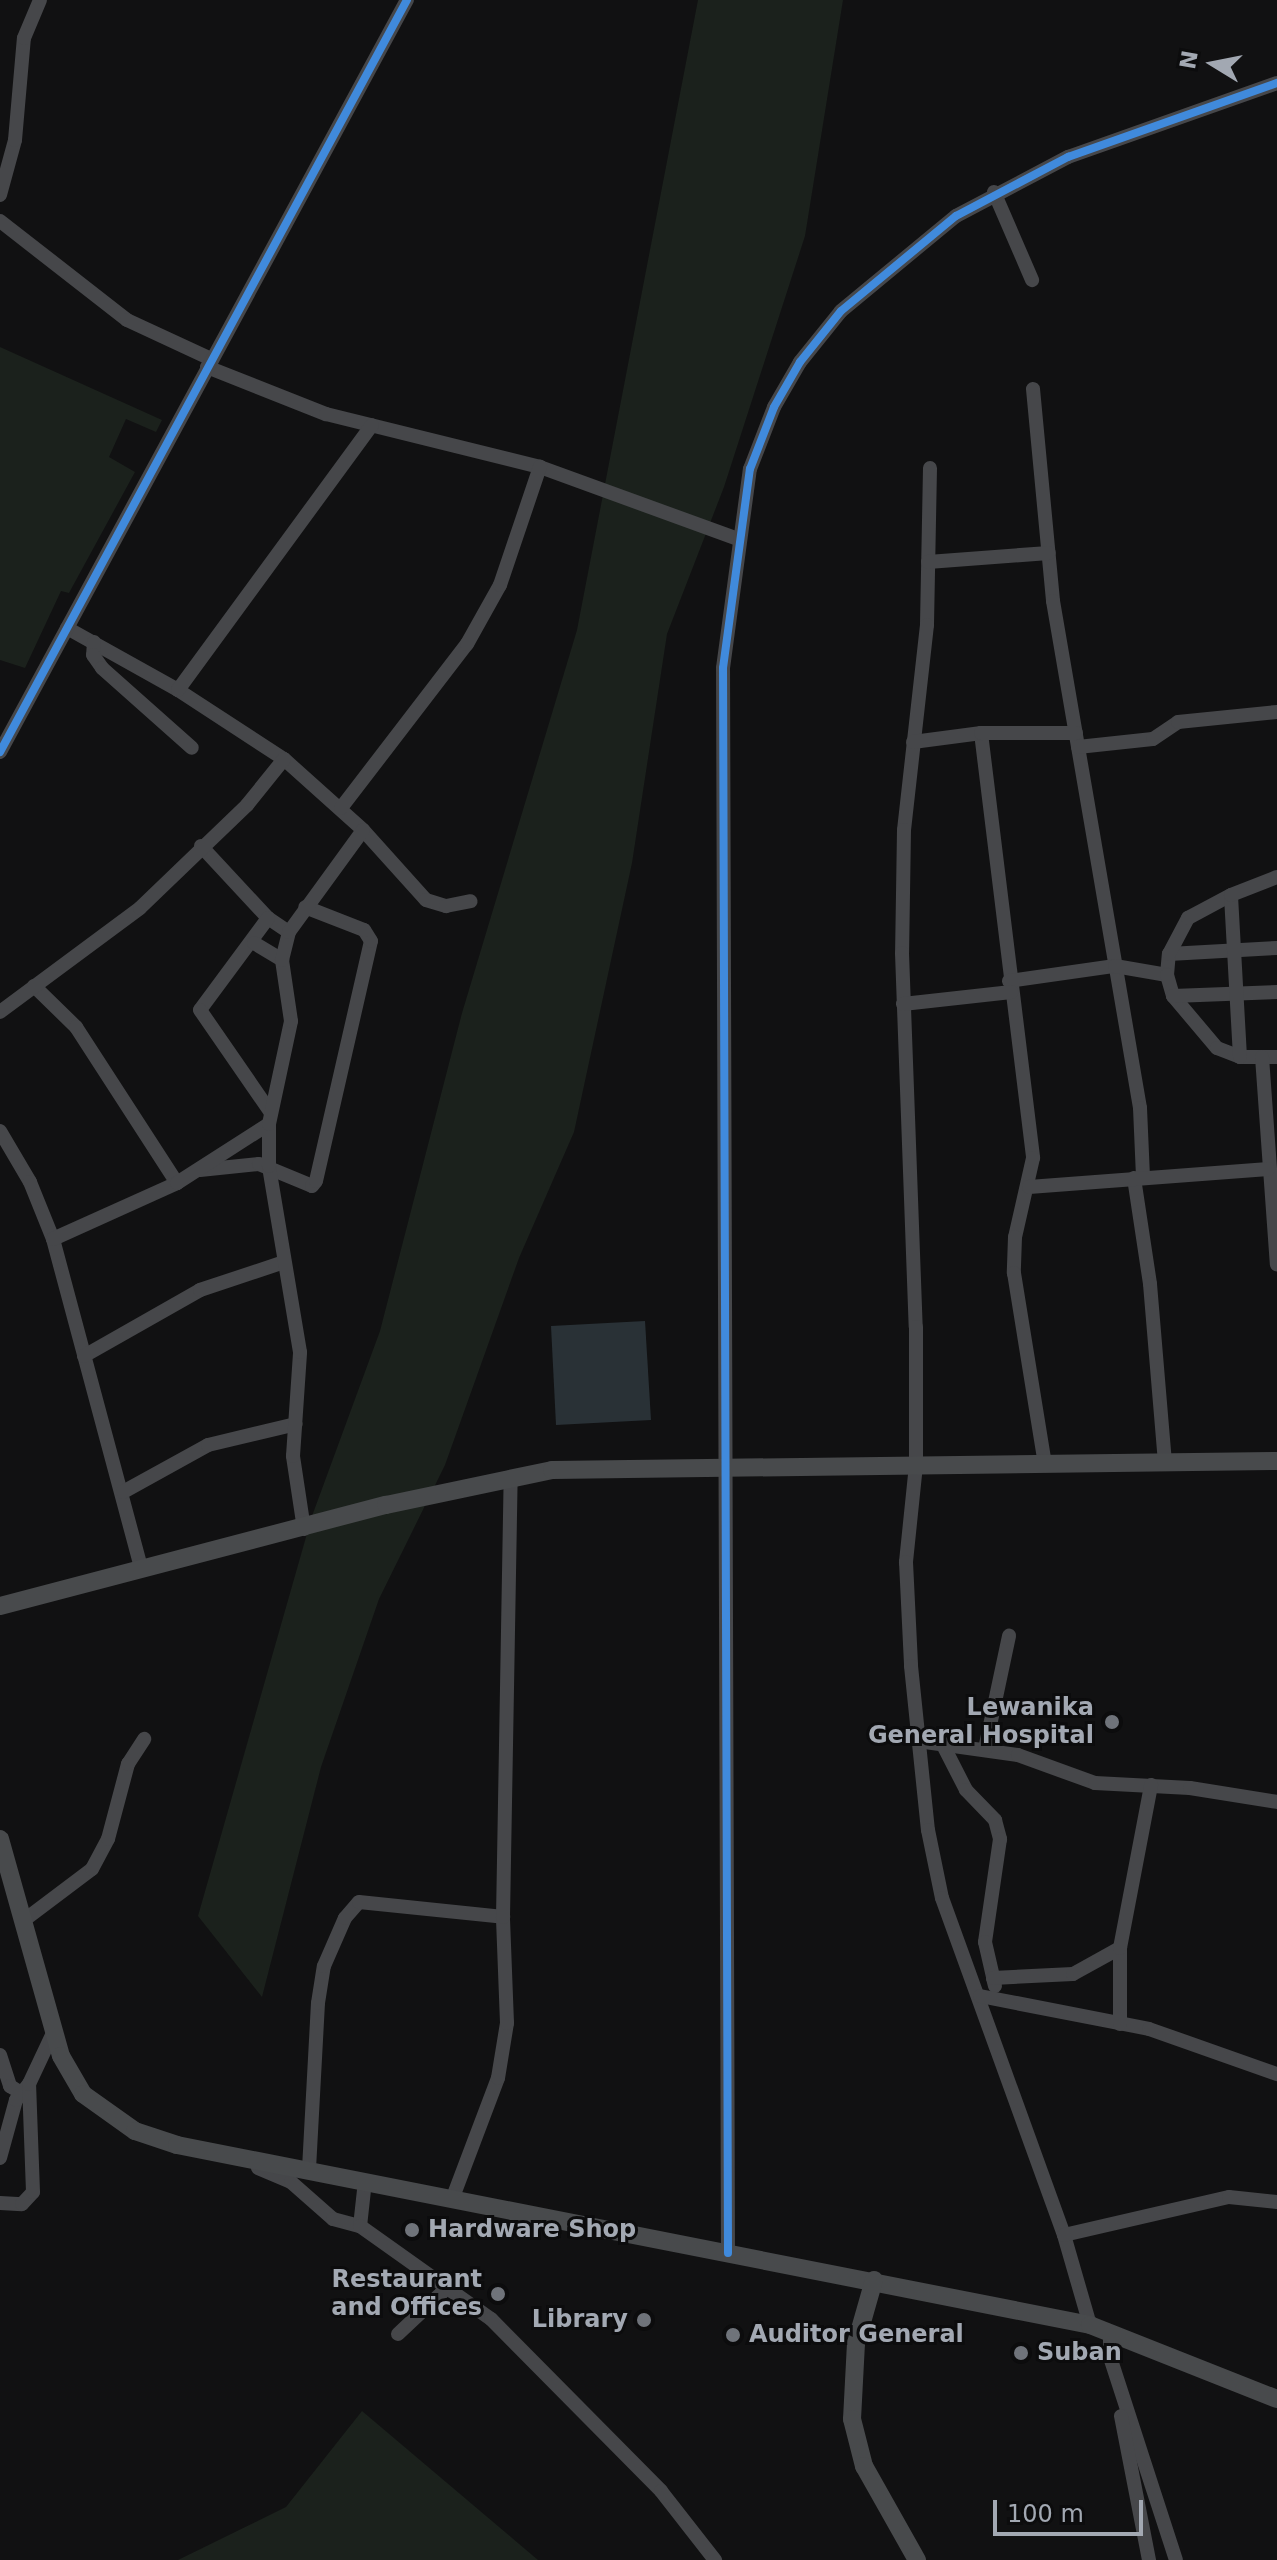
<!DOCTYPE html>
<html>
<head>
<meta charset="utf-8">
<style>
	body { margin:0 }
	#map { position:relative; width:1277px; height:2560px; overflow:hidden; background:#111112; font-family:"DejaVu Sans",sans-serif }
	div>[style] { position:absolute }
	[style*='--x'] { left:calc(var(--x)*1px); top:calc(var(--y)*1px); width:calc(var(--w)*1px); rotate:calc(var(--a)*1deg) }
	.green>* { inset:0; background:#1b211c }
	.water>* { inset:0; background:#293136 }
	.minor>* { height:14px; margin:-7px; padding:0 7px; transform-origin:7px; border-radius:7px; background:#46474a }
	.major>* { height:18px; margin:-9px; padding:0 9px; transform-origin:9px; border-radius:9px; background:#484a4c }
	.cycleway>* { height:8px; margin:-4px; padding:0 4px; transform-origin:4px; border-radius:4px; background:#408adc }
	.dots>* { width:22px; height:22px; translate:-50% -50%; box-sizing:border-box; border:4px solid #0c0c0d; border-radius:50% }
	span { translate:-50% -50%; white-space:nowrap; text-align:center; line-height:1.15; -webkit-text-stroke:6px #0c0c0d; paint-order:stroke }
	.poi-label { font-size:24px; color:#a2a8b2; font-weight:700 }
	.right { translate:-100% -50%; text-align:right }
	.left { translate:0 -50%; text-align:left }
	.north { position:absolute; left:1173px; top:24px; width:80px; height:80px; -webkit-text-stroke:6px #0c0c0d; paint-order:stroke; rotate:280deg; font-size:22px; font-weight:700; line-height:32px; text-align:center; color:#a2a8b2 }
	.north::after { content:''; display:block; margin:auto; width:28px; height:36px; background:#a2a8b2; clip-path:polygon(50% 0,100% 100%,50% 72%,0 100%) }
	.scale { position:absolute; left:993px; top:2500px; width:150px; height:36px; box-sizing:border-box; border:4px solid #a2a8b2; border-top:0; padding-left:10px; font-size:24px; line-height:28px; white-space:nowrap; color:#a2a8b2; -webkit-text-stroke:6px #0c0c0d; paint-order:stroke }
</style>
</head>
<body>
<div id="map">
	<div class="green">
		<i style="clip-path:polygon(698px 0,843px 0,805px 236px,724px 487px,667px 634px,632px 863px,574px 1132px,519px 1258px,445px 1465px,379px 1599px,321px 1767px,262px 1997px,198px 1916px,312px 1516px,380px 1331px,462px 1013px,577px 630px)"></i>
		<i style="clip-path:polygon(0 347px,162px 420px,156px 432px,126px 419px,109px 457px,135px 472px,69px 593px,61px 591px,25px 668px,0 660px)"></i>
		<i style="clip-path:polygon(362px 2411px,538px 2560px,178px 2560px,286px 2507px)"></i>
	</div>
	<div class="water">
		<i style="clip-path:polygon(645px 1321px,651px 1420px,556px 1425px,551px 1326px)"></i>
	</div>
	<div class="minor">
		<i style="--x:994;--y:192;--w:96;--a:66.6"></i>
		<i style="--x:0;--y:195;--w:57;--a:-74.7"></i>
		<i style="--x:15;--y:140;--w:102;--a:-85"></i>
		<i style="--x:24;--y:38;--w:41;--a:-67.2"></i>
		<i style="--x:0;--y:221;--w:161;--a:37.9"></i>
		<i style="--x:127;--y:320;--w:93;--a:24.9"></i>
		<i style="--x:207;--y:367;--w:128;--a:21.6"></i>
		<i style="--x:326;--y:414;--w:220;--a:13.9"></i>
		<i style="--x:540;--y:467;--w:211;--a:20"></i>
		<i style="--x:1033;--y:389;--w:213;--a:84.6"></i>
		<i style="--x:1053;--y:601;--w:514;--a:80.26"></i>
		<i style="--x:1140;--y:1108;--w:69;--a:87.5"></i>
		<i style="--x:930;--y:468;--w:157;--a:91.1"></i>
		<i style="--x:927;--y:625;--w:206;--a:96.4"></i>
		<i style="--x:904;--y:830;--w:123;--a:90.9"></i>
		<i style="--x:902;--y:953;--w:374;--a:87.9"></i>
		<i style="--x:916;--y:1327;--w:138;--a:90"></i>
		<i style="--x:916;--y:1465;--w:98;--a:95.9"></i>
		<i style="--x:906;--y:1562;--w:104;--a:87.2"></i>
		<i style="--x:911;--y:1666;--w:165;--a:84.1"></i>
		<i style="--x:928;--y:1830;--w:69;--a:78.4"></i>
		<i style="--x:942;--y:1898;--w:358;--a:70.1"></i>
		<i style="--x:1064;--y:2235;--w:94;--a:73.9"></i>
		<i style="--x:928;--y:562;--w:121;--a:-4.3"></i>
		<i style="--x:67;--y:628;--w:127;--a:29.2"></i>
		<i style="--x:178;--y:690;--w:126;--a:33.1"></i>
		<i style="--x:284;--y:759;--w:106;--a:41.9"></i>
		<i style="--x:363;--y:830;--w:94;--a:48"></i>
		<i style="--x:426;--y:900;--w:21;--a:17"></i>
		<i style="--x:446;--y:906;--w:25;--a:-11"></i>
		<i style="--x:94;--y:642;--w:13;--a:94"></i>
		<i style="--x:93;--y:655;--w:16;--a:55"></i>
		<i style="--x:102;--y:668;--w:120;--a:41.6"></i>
		<i style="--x:178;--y:690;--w:328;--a:-53.8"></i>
		<i style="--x:981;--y:733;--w:428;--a:83"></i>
		<i style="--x:1033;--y:1158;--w:81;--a:102.8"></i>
		<i style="--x:1015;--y:1237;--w:36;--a:92"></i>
		<i style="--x:1014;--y:1273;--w:193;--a:80.8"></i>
		<i style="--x:913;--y:742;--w:69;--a:-7.5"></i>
		<i style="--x:981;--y:733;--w:95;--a:0"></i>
		<i style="--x:1078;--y:747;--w:75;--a:-6.1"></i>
		<i style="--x:1153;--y:739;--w:30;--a:-34"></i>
		<i style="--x:1178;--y:722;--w:100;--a:-5.8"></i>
		<i style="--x:0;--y:752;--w:855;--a:-61.58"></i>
		<i style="--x:341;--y:808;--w:207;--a:-52.5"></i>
		<i style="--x:467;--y:644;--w:68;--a:-60.8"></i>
		<i style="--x:500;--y:585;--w:125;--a:-71.3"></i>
		<i style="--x:201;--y:846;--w:98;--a:47.1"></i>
		<i style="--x:268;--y:918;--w:25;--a:34"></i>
		<i style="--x:268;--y:918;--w:114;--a:126.5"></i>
		<i style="--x:200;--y:1010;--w:125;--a:55.4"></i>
		<i style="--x:254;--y:943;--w:33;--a:31"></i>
		<i style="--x:1169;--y:954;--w:108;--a:-3.2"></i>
		<i style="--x:1167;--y:975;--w:21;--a:-85"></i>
		<i style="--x:1169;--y:954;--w:41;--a:-62.2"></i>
		<i style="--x:1188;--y:918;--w:49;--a:-28.1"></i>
		<i style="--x:1009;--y:981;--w:107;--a:-8.1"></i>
		<i style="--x:1115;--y:966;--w:53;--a:9.8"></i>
		<i style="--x:1167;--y:975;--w:22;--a:74"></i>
		<i style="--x:1173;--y:996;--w:68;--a:49.8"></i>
		<i style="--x:1217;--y:1048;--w:25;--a:21"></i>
		<i style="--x:1240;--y:1057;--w:37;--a:0"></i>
		<i style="--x:34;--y:986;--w:59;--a:44.3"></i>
		<i style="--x:76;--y:1027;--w:186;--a:57.1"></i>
		<i style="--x:1173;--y:996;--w:104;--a:-2.2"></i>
		<i style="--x:903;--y:1004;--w:109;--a:-6.3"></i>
		<i style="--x:0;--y:1012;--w:174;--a:-36.6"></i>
		<i style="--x:140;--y:908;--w:149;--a:-43.9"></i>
		<i style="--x:247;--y:805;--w:59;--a:-51.2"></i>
		<i style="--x:1240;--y:1057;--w:162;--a:-93.2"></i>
		<i style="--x:1231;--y:895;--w:49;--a:-21.4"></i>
		<i style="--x:1262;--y:1057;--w:208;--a:85.9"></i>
		<i style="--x:0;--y:1131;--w:59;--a:59.5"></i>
		<i style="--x:30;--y:1182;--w:61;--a:68"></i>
		<i style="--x:53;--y:1239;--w:341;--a:75"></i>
		<i style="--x:200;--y:1170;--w:59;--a:-5.8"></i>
		<i style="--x:259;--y:1164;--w:57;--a:22.5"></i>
		<i style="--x:312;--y:1186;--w:6;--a:-51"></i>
		<i style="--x:316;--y:1181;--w:246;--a:-77.1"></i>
		<i style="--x:371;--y:941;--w:13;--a:-122"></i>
		<i style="--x:364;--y:930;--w:63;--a:-158.7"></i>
		<i style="--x:1134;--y:1178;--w:107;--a:81.4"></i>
		<i style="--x:1150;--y:1284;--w:179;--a:85.2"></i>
		<i style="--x:1029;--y:1187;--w:240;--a:-4.3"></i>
		<i style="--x:53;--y:1239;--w:136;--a:-24.3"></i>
		<i style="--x:177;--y:1183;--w:109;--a:-32.7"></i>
		<i style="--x:84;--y:1356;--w:133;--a:-29.6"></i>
		<i style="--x:200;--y:1290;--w:85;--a:-18.4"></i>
		<i style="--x:123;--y:1492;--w:97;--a:-28.9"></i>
		<i style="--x:208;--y:1445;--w:90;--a:-13.4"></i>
		<i style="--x:304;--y:1529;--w:74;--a:-98.6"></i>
		<i style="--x:293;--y:1456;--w:104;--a:-86.1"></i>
		<i style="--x:300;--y:1352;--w:189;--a:-99.5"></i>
		<i style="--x:269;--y:1166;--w:42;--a:-90"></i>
		<i style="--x:269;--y:1124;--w:105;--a:-77.9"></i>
		<i style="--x:291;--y:1021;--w:62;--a:-98.4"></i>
		<i style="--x:282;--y:960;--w:29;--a:-76"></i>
		<i style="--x:289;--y:932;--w:126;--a:-54"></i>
		<i style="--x:918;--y:1741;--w:101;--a:8"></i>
		<i style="--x:1018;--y:1755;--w:82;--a:20"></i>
		<i style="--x:1095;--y:1783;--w:95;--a:3"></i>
		<i style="--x:1190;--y:1788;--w:88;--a:9.1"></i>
		<i style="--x:942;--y:1743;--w:53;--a:62.9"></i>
		<i style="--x:966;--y:1790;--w:42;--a:46"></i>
		<i style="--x:995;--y:1820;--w:20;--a:75"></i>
		<i style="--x:1000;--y:1839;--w:104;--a:98.3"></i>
		<i style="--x:985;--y:1942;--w:37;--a:77"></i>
		<i style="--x:985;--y:1749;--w:116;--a:-78"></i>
		<i style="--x:23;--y:1921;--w:86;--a:-37"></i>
		<i style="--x:92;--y:1869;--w:34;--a:-62"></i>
		<i style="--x:108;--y:1839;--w:78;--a:-75.1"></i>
		<i style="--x:128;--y:1764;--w:30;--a:-57"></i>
		<i style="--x:995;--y:1986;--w:8;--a:-104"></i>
		<i style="--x:993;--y:1978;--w:80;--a:-2.9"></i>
		<i style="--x:1073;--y:1974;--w:54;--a:-29"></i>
		<i style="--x:980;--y:1996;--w:172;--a:11"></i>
		<i style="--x:1149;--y:2029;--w:136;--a:19.4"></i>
		<i style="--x:1120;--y:2024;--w:76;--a:-90"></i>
		<i style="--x:1120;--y:1948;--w:166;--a:-79.2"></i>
		<i style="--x:0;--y:2055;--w:33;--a:72"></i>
		<i style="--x:10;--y:2086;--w:13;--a:32"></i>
		<i style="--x:0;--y:2158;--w:60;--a:-74.6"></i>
		<i style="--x:16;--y:2100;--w:21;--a:-51"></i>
		<i style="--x:258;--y:2168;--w:36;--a:23"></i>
		<i style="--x:291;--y:2182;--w:56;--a:41.4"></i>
		<i style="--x:333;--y:2219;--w:28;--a:15"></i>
		<i style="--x:309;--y:2169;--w:166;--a:-86.9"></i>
		<i style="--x:318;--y:2003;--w:37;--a:-81"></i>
		<i style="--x:324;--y:1966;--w:52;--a:-66.4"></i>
		<i style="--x:345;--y:1918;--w:21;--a:-49"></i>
		<i style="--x:359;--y:1902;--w:145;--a:5.9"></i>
		<i style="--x:365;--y:2181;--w:45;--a:96.3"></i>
		<i style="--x:360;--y:2226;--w:161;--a:35.4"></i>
		<i style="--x:491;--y:2319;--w:242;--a:45.3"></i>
		<i style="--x:661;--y:2491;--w:88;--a:52"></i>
		<i style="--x:453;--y:2197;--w:127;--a:-69.3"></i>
		<i style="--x:498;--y:2078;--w:56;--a:-80.7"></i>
		<i style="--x:507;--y:2023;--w:106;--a:-92.2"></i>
		<i style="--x:503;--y:1917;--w:440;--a:-89"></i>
		<i style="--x:0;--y:2203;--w:22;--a:3"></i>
		<i style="--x:22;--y:2204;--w:16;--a:-47"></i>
		<i style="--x:33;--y:2192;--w:108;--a:-92.1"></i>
		<i style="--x:29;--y:2084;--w:56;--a:-64.8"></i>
		<i style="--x:1064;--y:2235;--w:169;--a:-13"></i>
		<i style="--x:1229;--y:2197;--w:48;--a:5.9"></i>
		<i style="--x:728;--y:2253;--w:1585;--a:-90.18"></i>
		<i style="--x:723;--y:668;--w:201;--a:-82.3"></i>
		<i style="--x:750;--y:469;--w:66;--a:-68.8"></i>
		<i style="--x:774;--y:407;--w:52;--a:-60"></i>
		<i style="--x:800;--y:362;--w:65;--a:-51.2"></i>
		<i style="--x:841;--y:311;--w:149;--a:-39.6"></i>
		<i style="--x:956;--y:216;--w:127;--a:-27.8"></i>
		<i style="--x:1068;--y:157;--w:222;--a:-19.5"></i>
		<i style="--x:1110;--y:2332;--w:25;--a:90"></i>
		<i style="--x:1110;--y:2357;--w:213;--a:72"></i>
		<i style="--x:398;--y:2334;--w:71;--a:-43.3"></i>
		<i style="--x:1121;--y:2416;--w:147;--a:79"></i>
	</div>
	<div class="major">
		<i style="--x:0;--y:1606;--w:399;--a:-14.7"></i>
		<i style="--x:386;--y:1505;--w:170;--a:-11.9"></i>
		<i style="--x:552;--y:1470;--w:725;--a:-0.71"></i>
		<i style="--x:0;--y:1839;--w:225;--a:74.3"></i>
		<i style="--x:61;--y:2056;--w:44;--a:59.9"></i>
		<i style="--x:83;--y:2094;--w:64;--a:35.4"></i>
		<i style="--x:135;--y:2131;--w:44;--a:18.4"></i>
		<i style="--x:177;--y:2145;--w:931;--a:11.15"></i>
		<i style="--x:1090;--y:2325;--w:201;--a:21.6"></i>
		<i style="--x:874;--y:2280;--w:66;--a:105.9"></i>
		<i style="--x:856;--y:2343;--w:76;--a:93"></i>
		<i style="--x:852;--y:2419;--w:49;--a:75.7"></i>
		<i style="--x:864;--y:2466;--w:108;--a:60.6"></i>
	</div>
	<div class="cycleway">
		<i style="--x:0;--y:752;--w:855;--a:-61.58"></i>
		<i style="--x:728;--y:2253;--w:1585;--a:-90.18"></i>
		<i style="--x:723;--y:668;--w:201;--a:-82.3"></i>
		<i style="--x:750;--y:469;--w:66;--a:-68.8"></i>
		<i style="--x:774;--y:407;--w:52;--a:-60"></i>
		<i style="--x:800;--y:362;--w:65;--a:-51.2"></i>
		<i style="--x:841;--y:311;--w:149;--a:-39.6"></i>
		<i style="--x:956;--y:216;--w:127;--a:-27.8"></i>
		<i style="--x:1068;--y:157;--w:222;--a:-19.5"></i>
	</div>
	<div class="dots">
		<i style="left:1112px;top:1722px;background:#6f737a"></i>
		<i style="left:412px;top:2230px;background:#6f737a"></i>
		<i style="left:498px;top:2294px;background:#6f737a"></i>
		<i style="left:644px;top:2320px;background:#6f737a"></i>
		<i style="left:733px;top:2335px;background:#6f737a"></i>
		<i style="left:1021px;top:2353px;background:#6f737a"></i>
	</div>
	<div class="poi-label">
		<span class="right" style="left:1094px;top:1722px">Lewanika<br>General Hospital</span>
		<span class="left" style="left:428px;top:2230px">Hardware Shop</span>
		<span class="right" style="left:482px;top:2294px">Restaurant<br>and Offices</span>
		<span class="right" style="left:628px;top:2320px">Library</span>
		<span class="left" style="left:749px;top:2335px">Auditor General</span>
		<span class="left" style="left:1037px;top:2353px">Suban</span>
	</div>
	<div class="north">N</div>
	<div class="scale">100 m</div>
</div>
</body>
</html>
